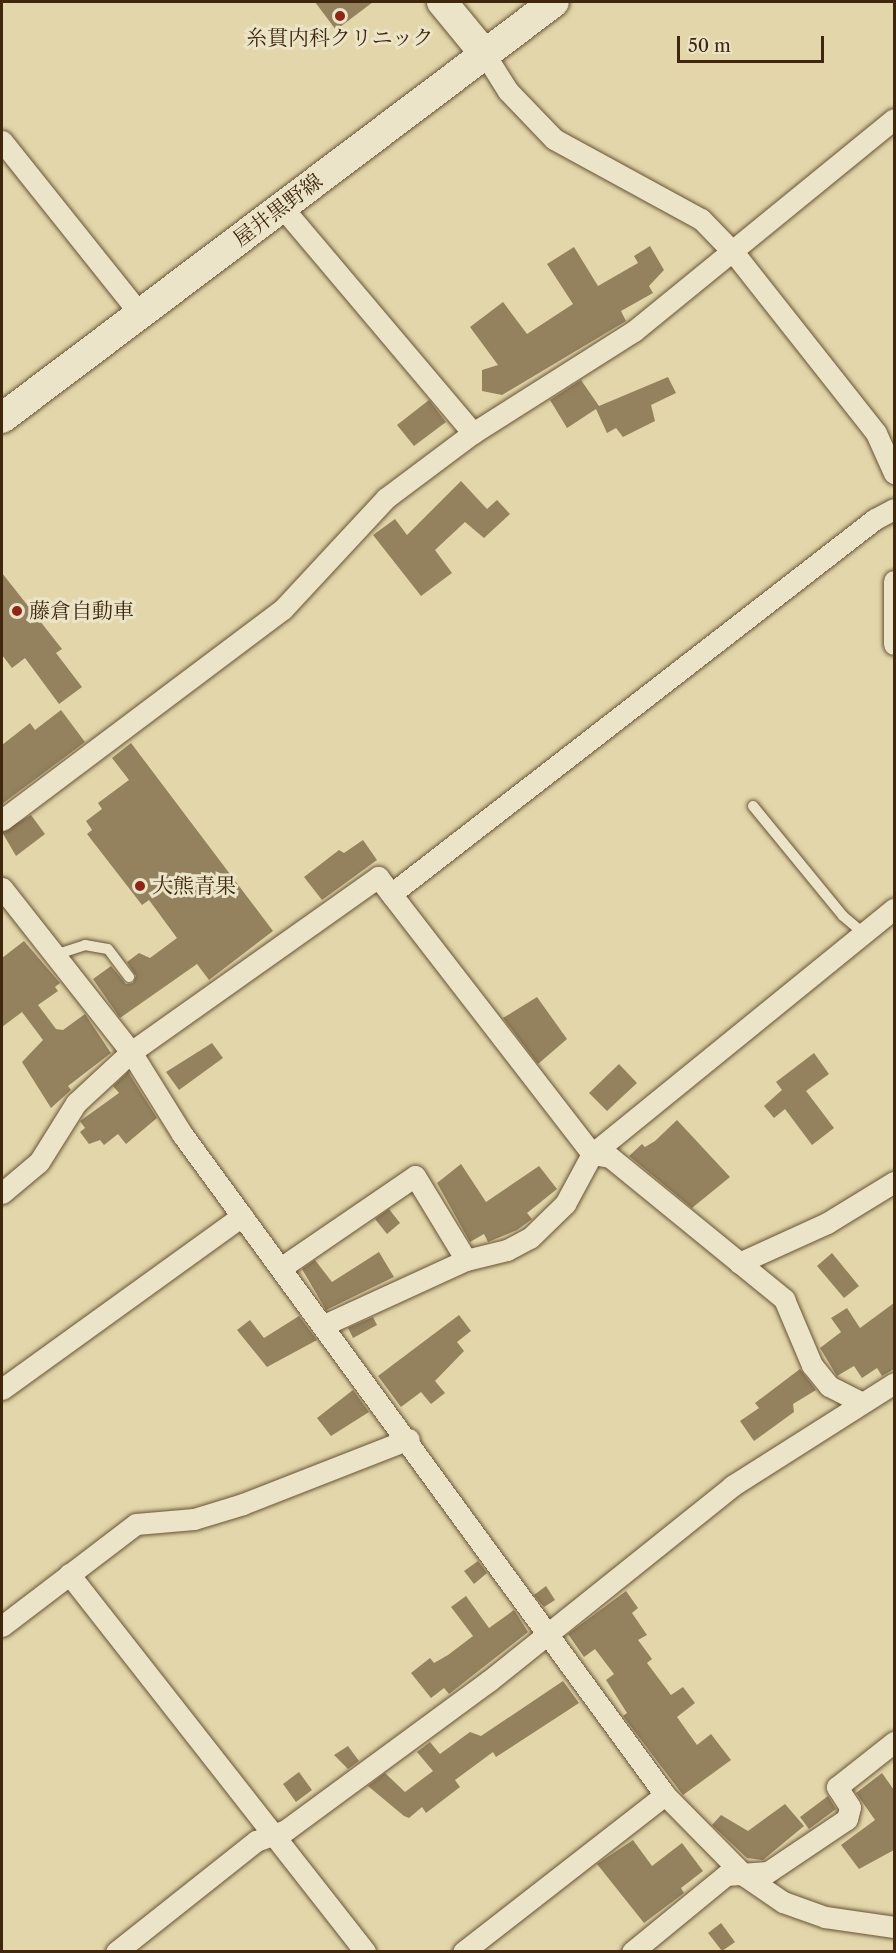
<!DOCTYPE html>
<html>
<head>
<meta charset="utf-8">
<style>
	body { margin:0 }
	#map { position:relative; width:896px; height:1953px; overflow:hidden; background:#e2d6aa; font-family:"Libre Caslon Text","Noto Serif JP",serif }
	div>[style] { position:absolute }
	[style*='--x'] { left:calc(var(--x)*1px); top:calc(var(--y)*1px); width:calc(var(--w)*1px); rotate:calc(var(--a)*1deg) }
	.building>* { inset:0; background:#94825f }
	.roads { filter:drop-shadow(0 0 2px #685335) drop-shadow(0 0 2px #685335) }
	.lane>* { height:10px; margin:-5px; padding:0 5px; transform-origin:5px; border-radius:5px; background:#ece4c8 }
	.street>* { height:21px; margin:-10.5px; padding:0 10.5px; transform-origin:10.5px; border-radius:10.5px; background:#ece4c8 }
	.secondary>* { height:30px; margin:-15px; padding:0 15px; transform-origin:15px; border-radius:15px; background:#ece4c8 }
	.dots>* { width:16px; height:16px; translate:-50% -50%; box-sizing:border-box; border:3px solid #ece4c8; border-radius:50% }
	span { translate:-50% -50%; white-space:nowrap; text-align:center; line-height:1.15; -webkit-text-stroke:6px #ece4c8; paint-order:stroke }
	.poi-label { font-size:21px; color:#3f270e }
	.left { translate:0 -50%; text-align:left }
	.street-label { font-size:21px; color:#3f270e }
	.frame { position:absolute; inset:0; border:3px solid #3f270e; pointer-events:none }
	.scale { position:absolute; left:677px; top:36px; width:147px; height:27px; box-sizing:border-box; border:3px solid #3f270e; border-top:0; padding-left:8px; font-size:18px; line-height:21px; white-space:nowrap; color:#3f270e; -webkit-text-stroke:4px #ece4c8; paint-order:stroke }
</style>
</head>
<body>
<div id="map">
	<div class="building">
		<i style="clip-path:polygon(315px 2px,373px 2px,336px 30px)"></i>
		<i style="clip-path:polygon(650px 246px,664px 270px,649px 286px,653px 293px,621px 311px,626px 321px,502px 395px,482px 391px,482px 370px,498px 365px,470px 327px,503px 302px,527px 334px,573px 304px,547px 264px,574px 247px,598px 286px,638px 263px,634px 256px)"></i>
		<i style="clip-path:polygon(668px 377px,676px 393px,651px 405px,655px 421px,623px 437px,616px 428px,607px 433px,596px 409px,567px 428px,550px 400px,581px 380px,599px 406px)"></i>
		<i style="clip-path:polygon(429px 400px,446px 422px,414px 446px,397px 425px)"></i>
		<i style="clip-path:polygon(461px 481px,487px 509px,497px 500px,510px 514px,484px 538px,465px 522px,435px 550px,452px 573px,421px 596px,373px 535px,395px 519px,407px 535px)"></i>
		<i style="clip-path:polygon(2px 573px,62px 649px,56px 653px,82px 687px,59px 704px,25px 658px,12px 668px,2px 655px)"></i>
		<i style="clip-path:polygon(61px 710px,85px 742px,2px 804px,2px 745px,30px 723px,35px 730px)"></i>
		<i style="clip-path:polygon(131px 743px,273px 931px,209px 980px,197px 964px,120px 1018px,93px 979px,111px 966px,126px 984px,133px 983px,136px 976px,127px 962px,139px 953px,150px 958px,177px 938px,149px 900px,142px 905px,87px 834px,92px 830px,86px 821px,102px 809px,98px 803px,129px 780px,112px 758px)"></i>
		<i style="clip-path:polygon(31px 815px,45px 834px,16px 856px,2px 832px)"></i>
		<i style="clip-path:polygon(363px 840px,377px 860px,322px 900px,304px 877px,339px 850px,344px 853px)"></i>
		<i style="clip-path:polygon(24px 941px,60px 983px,55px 987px,58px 991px,38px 1005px,56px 1029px,63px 1030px,85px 1014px,111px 1053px,68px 1086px,71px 1090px,51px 1108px,22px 1062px,43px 1040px,22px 1012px,2px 1027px,2px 958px)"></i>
		<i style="clip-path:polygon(537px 997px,567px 1039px,538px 1064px,503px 1018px)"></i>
		<i style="clip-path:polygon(212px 1043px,223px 1058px,179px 1090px,166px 1072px)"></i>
		<i style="clip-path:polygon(814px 1053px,829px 1074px,806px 1091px,834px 1128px,812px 1145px,785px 1109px,774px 1118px,764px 1106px,782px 1090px,776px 1082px)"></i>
		<i style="clip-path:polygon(619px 1064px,637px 1083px,607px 1111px,589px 1093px)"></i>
		<i style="clip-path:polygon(128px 1072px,157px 1118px,126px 1144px,118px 1134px,104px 1145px,100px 1140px,89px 1144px,80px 1132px,85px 1128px,80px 1121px,119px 1093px,113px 1086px)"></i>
		<i style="clip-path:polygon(677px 1120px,730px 1177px,692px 1208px,629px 1156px,642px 1144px,645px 1147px,655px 1141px)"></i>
		<i style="clip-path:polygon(461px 1164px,486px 1202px,539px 1166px,557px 1189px,527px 1213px,532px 1219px,517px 1230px,488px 1242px,484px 1234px,470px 1242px,437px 1183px)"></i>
		<i style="clip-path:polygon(389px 1209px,400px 1223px,387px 1234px,375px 1219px)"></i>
		<i style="clip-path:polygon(379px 1252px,394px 1277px,326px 1310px,302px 1269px,315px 1260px,332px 1282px)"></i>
		<i style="clip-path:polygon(832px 1253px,859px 1286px,844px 1298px,817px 1266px)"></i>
		<i style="clip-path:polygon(894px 1303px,894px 1369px,882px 1376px,877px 1368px,862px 1378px,854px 1366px,837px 1376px,820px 1348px,841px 1332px,831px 1318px,847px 1308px,860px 1328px)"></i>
		<i style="clip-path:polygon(459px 1315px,471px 1331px,457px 1342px,464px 1351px,435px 1381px,445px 1393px,431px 1404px,421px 1392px,401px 1407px,378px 1376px)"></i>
		<i style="clip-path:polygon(299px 1316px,317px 1340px,267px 1367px,237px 1330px,250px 1320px,264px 1338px)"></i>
		<i style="clip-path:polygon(373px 1317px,377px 1325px,353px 1338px,348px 1328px)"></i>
		<i style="clip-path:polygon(800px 1369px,816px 1390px,793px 1404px,794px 1412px,754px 1441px,740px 1421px,759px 1408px,755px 1403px)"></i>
		<i style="clip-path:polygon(353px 1390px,369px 1412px,331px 1436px,317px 1418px)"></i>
		<i style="clip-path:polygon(478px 1561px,487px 1573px,474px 1584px,464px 1571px)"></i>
		<i style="clip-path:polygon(546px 1586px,555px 1600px,544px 1607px,534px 1595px)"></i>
		<i style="clip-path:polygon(626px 1591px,638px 1608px,632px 1613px,647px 1635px,638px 1640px,652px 1659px,647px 1663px,671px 1695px,683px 1687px,695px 1703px,677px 1717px,697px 1745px,711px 1734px,731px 1760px,683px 1795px,623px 1716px,627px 1713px,606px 1680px,614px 1674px,595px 1649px,584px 1657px,568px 1634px)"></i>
		<i style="clip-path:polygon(466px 1596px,489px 1628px,514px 1610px,528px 1632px,449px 1694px,444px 1688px,431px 1698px,411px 1673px,430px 1658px,434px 1663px,448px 1655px,473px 1636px,451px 1607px)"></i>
		<i style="clip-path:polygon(563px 1681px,579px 1703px,496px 1757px,493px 1752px,455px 1780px,460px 1787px,426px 1813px,422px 1807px,409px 1818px,404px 1816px,368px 1786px,385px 1773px,405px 1792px,433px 1771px,417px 1752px,430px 1742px,440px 1754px,470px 1732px,481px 1736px)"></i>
		<i style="clip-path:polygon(348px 1746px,359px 1761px,348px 1769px,334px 1755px)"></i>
		<i style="clip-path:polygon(299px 1772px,312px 1790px,296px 1802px,283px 1784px)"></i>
		<i style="clip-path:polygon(882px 1773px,894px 1790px,894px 1850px,859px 1869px,841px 1845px,875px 1820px,856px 1793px)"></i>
		<i style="clip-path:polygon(828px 1796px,836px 1809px,809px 1829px,800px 1817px)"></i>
		<i style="clip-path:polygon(785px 1804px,804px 1826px,763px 1860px,747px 1858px,712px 1825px,721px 1815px,748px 1831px)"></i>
		<i style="clip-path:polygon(633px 1840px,652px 1866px,682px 1843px,703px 1871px,681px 1888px,684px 1893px,644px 1923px,597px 1864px)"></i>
		<i style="clip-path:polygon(721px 1923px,735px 1942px,722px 1951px,708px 1933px)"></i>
	</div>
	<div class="roads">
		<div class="lane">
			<i style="--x:753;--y:806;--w:142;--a:50.7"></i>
			<i style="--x:843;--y:916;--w:26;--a:40"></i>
			<i style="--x:55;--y:955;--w:32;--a:-18"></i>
			<i style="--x:85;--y:945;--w:23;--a:10"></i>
			<i style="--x:108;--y:949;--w:35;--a:53"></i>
		</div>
		<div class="street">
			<i style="--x:484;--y:53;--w:45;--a:57.7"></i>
			<i style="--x:508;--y:91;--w:66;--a:46.2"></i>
			<i style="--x:554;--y:139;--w:167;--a:28.6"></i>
			<i style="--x:701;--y:219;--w:47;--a:45.9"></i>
			<i style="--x:734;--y:253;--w:229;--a:51.7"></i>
			<i style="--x:876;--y:433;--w:44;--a:65.8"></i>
			<i style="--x:2;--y:141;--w:221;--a:51.4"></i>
			<i style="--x:282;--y:207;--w:296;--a:49.8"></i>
			<i style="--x:894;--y:581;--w:63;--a:90"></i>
			<i style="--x:2;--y:820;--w:351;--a:-36.9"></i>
			<i style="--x:283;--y:609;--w:151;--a:-47.1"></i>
			<i style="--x:386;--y:498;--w:109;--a:-36.8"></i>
			<i style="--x:473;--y:433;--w:191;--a:-32.4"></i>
			<i style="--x:634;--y:331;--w:335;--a:-39.2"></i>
			<i style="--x:2;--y:888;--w:209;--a:51.8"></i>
			<i style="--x:131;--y:1052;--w:97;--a:58.1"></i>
			<i style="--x:182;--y:1134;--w:819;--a:53.84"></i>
			<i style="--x:665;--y:1795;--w:114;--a:45.4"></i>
			<i style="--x:745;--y:1876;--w:46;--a:34.4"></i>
			<i style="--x:783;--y:1902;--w:45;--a:19.7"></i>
			<i style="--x:825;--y:1917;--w:70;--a:8.2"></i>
			<i style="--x:391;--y:894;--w:612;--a:-37.77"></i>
			<i style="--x:875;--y:519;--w:21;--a:-28"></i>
			<i style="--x:2;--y:1193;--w:48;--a:-40"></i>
			<i style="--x:39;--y:1162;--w:70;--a:-57.9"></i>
			<i style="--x:76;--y:1103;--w:75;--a:-42.8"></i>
			<i style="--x:131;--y:1052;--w:303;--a:-35.3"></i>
			<i style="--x:378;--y:877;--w:350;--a:52.3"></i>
			<i style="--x:592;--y:1154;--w:18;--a:9"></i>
			<i style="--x:610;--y:1157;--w:225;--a:39.2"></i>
			<i style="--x:784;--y:1299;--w:72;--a:67"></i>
			<i style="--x:812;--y:1365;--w:27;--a:51"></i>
			<i style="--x:829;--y:1386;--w:35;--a:27"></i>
			<i style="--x:739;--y:1263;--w:97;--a:-24.4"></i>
			<i style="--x:827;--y:1223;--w:79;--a:-31.5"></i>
			<i style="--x:282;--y:1267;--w:161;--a:-34.4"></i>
			<i style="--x:415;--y:1176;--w:98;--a:58.7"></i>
			<i style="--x:466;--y:1260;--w:42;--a:-13.7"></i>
			<i style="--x:507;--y:1250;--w:26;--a:-28"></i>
			<i style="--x:530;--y:1238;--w:49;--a:-44.2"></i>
			<i style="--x:565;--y:1204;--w:57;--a:-61.6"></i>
			<i style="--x:592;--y:1154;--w:389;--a:-39.1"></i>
			<i style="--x:324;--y:1325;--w:156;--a:-24.6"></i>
			<i style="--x:2;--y:1389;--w:296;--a:-35.8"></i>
			<i style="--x:69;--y:1574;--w:480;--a:51.9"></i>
			<i style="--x:2;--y:1626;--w:168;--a:-37.3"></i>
			<i style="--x:136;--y:1524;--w:58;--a:-4.9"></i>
			<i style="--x:194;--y:1519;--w:51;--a:-17"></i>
			<i style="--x:243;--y:1504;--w:178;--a:-21.4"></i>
			<i style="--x:116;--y:1952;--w:179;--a:-38.4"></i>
			<i style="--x:256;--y:1841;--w:32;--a:-20"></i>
			<i style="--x:286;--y:1830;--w:252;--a:-36.3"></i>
			<i style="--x:489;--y:1681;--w:312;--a:-38.7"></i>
			<i style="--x:732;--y:1486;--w:192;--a:-32.4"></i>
			<i style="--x:463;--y:1952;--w:256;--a:-37.9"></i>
			<i style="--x:632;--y:1952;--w:122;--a:-39.3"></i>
			<i style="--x:726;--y:1875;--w:42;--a:-4.1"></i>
			<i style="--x:768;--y:1872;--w:95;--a:-33.9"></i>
			<i style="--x:847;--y:1819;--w:12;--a:-76"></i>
			<i style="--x:850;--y:1807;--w:24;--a:-123"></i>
			<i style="--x:837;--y:1787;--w:73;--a:-38.3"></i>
		</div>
		<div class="secondary">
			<i style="--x:442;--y:2;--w:66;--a:50.5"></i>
			<i style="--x:2;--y:418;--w:691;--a:-37"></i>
		</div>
	</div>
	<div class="dots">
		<i style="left:340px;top:16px;background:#8f2418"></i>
		<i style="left:17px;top:611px;background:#8f2418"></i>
		<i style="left:140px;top:886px;background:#8f2418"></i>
	</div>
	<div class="poi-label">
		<span style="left:340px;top:38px">糸貫内科クリニック</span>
		<span class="left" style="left:29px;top:611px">藤倉自動車</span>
		<span class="left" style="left:152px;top:886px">大熊青果</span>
	</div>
	<div class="street-label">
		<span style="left:278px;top:210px;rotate:-37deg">屋井黒野線</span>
	</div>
	<div class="frame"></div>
	<div class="scale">50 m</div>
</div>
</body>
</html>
